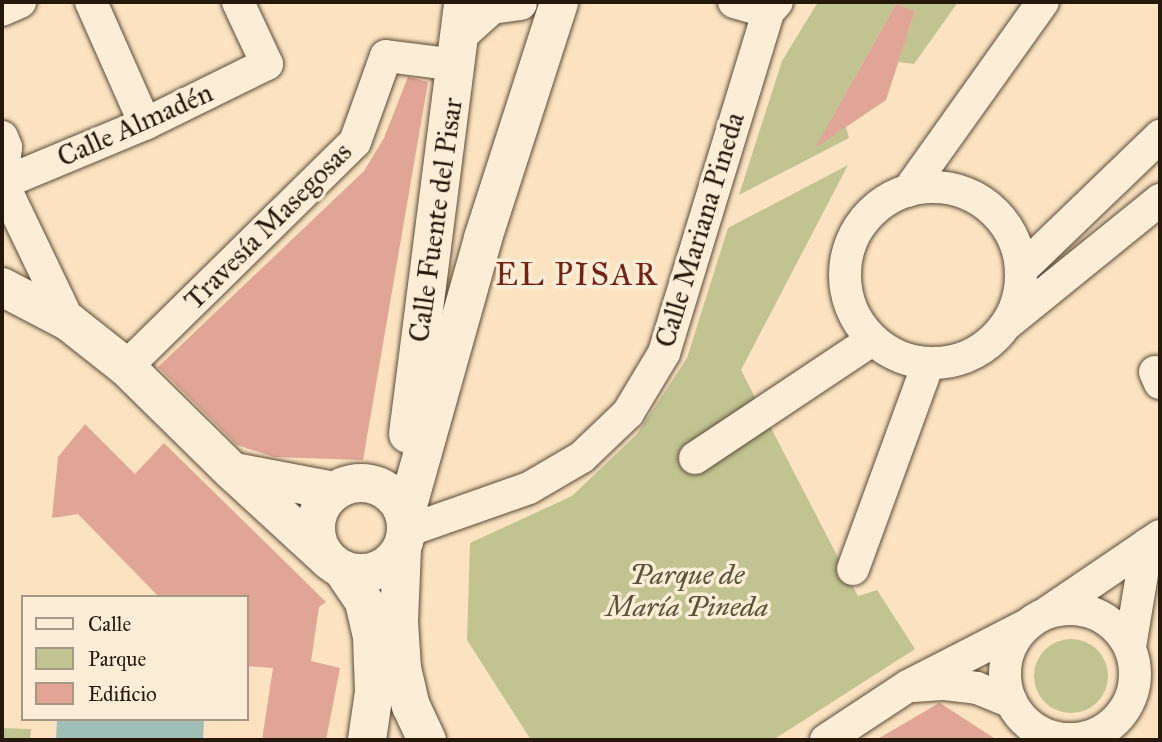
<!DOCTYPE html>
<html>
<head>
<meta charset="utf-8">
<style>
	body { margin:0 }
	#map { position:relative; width:1162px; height:742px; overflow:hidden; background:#fbe3c1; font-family:"IM FELL Great Primer",serif }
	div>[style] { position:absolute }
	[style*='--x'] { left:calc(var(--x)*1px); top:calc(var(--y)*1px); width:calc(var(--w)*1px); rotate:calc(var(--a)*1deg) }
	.green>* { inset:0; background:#c1c391 }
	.round { border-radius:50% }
	.water>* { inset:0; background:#9fbeb5 }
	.building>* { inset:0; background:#e0a594 }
	.roads { filter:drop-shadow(0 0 2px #5b4b38) drop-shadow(0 0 2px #5b4b38) }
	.street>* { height:32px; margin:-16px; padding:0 16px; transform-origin:16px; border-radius:16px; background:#fcedd7 }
	.street>.ring { margin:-16px; padding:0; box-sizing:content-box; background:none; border:32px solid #fcedd7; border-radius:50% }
	.secondary>* { height:38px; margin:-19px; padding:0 19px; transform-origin:19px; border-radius:19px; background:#fcedd7 }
	.secondary>.ring { margin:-19px; padding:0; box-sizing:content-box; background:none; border:38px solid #fcedd7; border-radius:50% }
	span { translate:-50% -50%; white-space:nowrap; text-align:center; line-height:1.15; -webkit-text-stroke:7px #fcedd7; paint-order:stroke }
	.street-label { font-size:28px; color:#26180b }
	.park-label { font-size:28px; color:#5c543a; font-style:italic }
	.quarter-label { font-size:32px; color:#7a1f14; letter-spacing:2px }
	.frame { position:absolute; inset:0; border:4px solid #26180b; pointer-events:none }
	.legend { position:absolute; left:21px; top:595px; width:228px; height:126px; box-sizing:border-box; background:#fcedd7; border:2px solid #a69885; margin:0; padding:9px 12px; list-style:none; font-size:21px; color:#26180b }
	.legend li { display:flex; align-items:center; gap:14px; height:35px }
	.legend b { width:35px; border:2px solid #a69885 }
</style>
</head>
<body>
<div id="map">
	<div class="green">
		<i style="clip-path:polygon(818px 2px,958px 2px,914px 64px,898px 62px,915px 11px,896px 4px,831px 120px,846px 127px,849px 138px,739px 195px,782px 61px)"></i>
		<i style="clip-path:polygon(848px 165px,741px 370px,858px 596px,877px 590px,915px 649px,773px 740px,531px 740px,467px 640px,470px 543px,572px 496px,637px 434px,687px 358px,728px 228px)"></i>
		<i class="round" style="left:1034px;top:639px;width:74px;height:74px"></i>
		<i style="clip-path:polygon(2px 728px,31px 729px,30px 740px,2px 740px)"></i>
	</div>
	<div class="water">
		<i style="clip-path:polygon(57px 719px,204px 719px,203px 740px,56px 740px)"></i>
	</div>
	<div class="building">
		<i style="clip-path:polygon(896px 4px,915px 11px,886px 100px,815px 148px)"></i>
		<i style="clip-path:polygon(408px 77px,428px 82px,363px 460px,274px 457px,237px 445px,158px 367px,364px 171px,384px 138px)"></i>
		<i style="clip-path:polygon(85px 424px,135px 474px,164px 443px,326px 602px,319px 607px,311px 661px,340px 668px,326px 740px,262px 740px,273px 668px,247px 666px,247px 597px,159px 597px,78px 514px,52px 518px,58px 457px)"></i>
		<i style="clip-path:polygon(940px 703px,997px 740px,876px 740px,939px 703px)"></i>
	</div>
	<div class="roads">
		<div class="street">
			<i style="--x:91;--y:2;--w:133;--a:66.1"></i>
			<i style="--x:734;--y:2;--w:35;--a:16"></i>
			<i style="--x:2;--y:10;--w:20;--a:-24"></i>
			<i style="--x:460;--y:37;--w:43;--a:-42.2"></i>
			<i style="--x:492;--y:8;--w:29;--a:-8"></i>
			<i style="--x:2;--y:137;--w:11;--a:68"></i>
			<i style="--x:6;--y:147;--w:38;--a:96"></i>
			<i style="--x:2;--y:182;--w:155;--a:64.4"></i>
			<i style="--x:3;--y:183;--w:154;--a:-22.6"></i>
			<i style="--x:145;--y:124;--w:136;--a:-26.2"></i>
			<i style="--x:267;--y:64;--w:68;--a:-115.1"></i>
			<i class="ring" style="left:845px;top:187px;width:144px;height:144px"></i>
			<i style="--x:908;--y:191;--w:232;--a:-54.5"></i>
			<i style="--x:1022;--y:269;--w:192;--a:-43.9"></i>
			<i style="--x:1008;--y:323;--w:196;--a:-39"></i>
			<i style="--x:126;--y:367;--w:321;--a:-44.5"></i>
			<i style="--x:355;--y:142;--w:91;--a:-70.2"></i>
			<i style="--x:386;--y:56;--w:72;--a:7.2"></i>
			<i style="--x:1155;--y:372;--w:12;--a:66"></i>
			<i style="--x:695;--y:458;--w:213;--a:-33.7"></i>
			<i style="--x:407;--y:531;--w:129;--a:-19.4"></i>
			<i style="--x:529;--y:488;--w:61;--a:-30.3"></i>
			<i style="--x:582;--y:457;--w:64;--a:-43.7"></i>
			<i style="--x:628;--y:413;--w:70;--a:-59"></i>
			<i style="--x:664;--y:353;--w:357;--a:-73"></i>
			<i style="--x:768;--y:12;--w:13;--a:-48"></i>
			<i style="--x:853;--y:569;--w:218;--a:-69.9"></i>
			<i class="ring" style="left:1005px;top:609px;width:98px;height:98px"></i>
			<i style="--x:1048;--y:612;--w:135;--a:-34.2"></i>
			<i style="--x:1130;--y:647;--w:104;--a:-80.6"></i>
			<i style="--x:913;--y:686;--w:32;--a:-4"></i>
			<i style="--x:945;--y:684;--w:32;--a:7"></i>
			<i style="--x:977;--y:688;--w:37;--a:22"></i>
			<i style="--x:826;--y:740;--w:98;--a:-33.4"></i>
			<i style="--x:908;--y:686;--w:131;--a:-27.1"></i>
		</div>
		<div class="secondary">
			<i style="--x:2;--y:287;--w:76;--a:27.6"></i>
			<i style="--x:69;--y:322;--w:73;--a:38.3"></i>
			<i style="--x:126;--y:367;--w:148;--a:44.5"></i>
			<i style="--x:232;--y:471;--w:133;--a:42.6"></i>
			<i style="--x:408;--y:434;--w:435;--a:-82.7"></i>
			<i style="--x:234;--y:472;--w:103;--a:10.7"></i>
			<i class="ring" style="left:316px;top:483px;width:52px;height:52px"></i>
			<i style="--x:405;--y:516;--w:289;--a:-74.3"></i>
			<i style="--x:483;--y:238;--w:248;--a:-72.1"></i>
			<i style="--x:402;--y:549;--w:73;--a:92.4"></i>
			<i style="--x:399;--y:622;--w:46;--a:86.3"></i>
			<i style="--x:402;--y:668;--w:39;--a:77"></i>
			<i style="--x:411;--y:706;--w:38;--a:65"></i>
			<i style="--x:342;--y:569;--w:40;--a:56"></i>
			<i style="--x:364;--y:602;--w:36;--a:77"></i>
			<i style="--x:372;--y:637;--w:55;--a:87.9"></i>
			<i style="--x:374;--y:692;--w:49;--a:98.3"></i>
		</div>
	</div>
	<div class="street-label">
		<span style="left:135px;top:125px;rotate:-24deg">Calle Almadén</span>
		<span style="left:436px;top:220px;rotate:-82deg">Calle Fuente del Pisar</span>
		<span style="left:268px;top:226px;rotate:-45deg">Travesía Masegosas</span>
		<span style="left:700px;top:230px;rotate:-73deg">Calle Mariana Pineda</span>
	</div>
	<div class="park-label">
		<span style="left:687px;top:591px">Parque de<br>María Pineda</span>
	</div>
	<div class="quarter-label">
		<span style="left:577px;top:275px">EL PISAR</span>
	</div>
	<div class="frame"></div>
	<ul class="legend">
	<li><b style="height:9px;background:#fcedd7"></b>Calle</li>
	<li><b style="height:19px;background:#c1c391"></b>Parque</li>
	<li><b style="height:19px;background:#e0a594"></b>Edificio</li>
	</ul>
</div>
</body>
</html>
